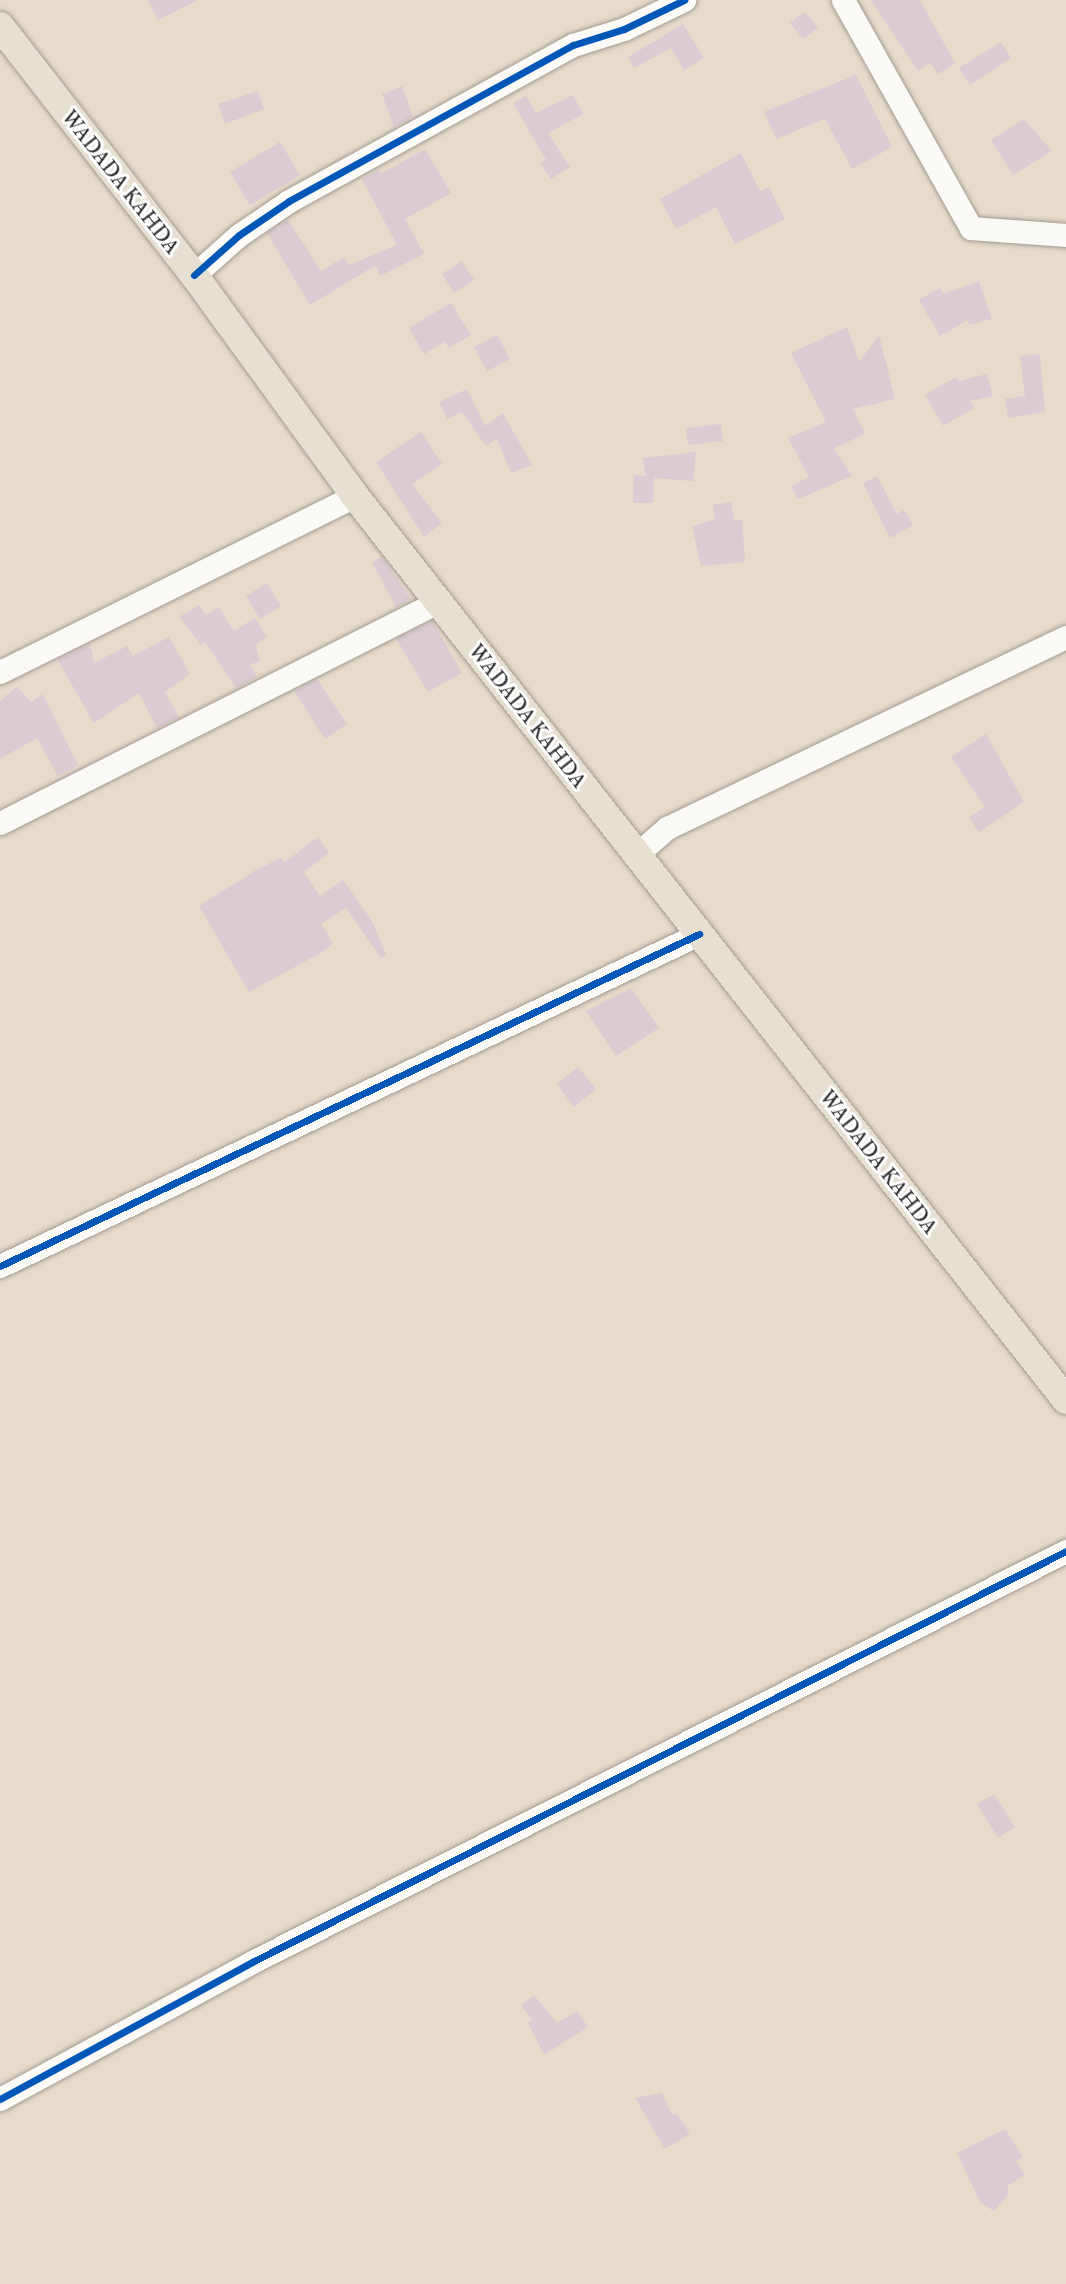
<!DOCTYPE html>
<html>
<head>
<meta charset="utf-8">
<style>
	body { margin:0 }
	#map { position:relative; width:1066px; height:2284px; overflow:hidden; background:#e7dbcb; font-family:"IM FELL Great Primer",serif }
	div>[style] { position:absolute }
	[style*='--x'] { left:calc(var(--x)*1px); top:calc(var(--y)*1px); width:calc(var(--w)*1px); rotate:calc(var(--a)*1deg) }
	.building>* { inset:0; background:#d9ccd2 }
	.roads { filter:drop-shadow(0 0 2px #a39c93) drop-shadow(0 0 2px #a39c93) }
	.minor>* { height:23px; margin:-11.5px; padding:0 11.5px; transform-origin:11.5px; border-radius:11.5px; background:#fbfaf7 }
	.major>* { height:28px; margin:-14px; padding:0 14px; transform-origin:14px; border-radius:14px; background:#e6e0d3 }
	.cycleway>* { height:7px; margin:-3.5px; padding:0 3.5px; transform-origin:3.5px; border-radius:3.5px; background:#0057b8 }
	span { translate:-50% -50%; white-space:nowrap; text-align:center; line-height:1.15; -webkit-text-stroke:6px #fff; paint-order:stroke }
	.street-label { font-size:21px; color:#2b2b2b }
</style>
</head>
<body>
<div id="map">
	<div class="building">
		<i style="clip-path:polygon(148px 0,198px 0,158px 20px)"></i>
		<i style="clip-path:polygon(871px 0,920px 0,955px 63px,938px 74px,930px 63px,918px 71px)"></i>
		<i style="clip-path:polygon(805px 12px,818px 28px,803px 39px,790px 23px)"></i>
		<i style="clip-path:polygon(683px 24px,704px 58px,684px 70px,671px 48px,634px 68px,628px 57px)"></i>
		<i style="clip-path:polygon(1001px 42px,1011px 58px,970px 85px,959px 68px)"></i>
		<i style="clip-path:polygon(856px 75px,892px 147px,852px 169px,825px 119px,776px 139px,764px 112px)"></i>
		<i style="clip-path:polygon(402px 86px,413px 117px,394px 127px,382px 94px)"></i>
		<i style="clip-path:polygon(258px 91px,264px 109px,225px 124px,218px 104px)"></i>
		<i style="clip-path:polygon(573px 95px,583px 114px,548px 133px,570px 167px,551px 179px,540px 163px,546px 160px,513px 103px,526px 96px,536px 113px)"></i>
		<i style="clip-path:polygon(1024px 119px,1052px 151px,1013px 175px,991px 140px)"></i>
		<i style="clip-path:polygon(280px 142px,300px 175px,250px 205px,230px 172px)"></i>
		<i style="clip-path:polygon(425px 149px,451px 193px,405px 219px,424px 254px,380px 276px,376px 265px,310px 305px,267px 233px,288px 220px,321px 271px,344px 257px,349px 265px,397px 245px,362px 179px,379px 170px,381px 174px)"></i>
		<i style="clip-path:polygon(741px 153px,760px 191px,769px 187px,785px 219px,735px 244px,716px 207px,676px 229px,660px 199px)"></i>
		<i style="clip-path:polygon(462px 261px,474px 280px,454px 293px,442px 274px)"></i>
		<i style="clip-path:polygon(979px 281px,992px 319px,969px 325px,968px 320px,940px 336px,919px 300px,940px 288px,944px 294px)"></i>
		<i style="clip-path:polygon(451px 303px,471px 335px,449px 348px,445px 342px,424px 354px,409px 328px)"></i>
		<i style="clip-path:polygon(847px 327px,859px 362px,879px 335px,895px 399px,853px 409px,865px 434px,834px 448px,852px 476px,798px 499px,791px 486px,809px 477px,788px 438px,826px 422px,791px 353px)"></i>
		<i style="clip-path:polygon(497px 335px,510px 359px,487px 371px,474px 347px)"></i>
		<i style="clip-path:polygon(1040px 354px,1045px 412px,1008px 418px,1005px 399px,1025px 396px,1020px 356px)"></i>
		<i style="clip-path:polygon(987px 374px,993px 396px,970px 401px,974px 408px,943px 426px,925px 395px,956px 377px,958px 381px)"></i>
		<i style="clip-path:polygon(467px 389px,485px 426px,503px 413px,532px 465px,511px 473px,497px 439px,486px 446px,462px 412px,447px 419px,439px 402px)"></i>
		<i style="clip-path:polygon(721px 424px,723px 441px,688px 445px,686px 428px)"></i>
		<i style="clip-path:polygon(421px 432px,442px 464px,412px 484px,442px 523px,424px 537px,376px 462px)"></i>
		<i style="clip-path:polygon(696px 452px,693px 481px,654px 478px,653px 503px,633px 503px,634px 475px,646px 476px,643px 458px)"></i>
		<i style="clip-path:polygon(877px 476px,897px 514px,904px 510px,913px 525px,890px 538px,863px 483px)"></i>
		<i style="clip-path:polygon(731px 502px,734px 521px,742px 519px,745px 562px,701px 566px,692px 527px,715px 519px,713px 505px)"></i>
		<i style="clip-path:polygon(382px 557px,411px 600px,396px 607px,372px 562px)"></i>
		<i style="clip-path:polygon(267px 583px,281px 606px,260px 619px,246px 596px)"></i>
		<i style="clip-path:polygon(199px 605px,206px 615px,219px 607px,234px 631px,255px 618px,267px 637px,256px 644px,260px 662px,250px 664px,257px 676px,250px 681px,236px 688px,205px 642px,201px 645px,179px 617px)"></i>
		<i style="clip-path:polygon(432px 621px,462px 673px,428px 692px,396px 639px)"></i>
		<i style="clip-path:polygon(169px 637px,190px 674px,165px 692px,179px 717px,157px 728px,139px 693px,94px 723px,57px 659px,90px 644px,94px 663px,127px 646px,133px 656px)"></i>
		<i style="clip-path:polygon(317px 679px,347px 724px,325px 739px,294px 691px)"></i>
		<i style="clip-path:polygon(17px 687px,31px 702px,43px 694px,78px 765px,58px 776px,37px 738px,0 759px,0 701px)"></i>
		<i style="clip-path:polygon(986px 734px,1024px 802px,979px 832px,969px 817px,985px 807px,951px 757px)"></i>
		<i style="clip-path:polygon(318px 837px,329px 853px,304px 872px,320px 896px,343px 880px,372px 921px,386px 955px,381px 958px,346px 908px,321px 924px,333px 943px,324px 951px,249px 992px,199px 906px,256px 870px,281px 858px,284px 863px)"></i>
		<i style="clip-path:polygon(631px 988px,659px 1028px,616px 1056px,586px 1011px)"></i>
		<i style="clip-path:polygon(578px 1067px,596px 1089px,574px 1107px,557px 1084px)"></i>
		<i style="clip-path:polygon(994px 1794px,1015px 1827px,998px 1838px,977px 1804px)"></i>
		<i style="clip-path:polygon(534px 1995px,557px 2023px,577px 2011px,588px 2027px,544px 2055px,528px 2023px,532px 2020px,521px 2005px)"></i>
		<i style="clip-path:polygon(662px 2093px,672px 2115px,676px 2113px,690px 2134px,665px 2149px,635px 2098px)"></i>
		<i style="clip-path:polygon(1005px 2129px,1023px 2157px,1016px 2161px,1025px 2175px,1007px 2186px,1009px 2194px,994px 2211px,980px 2202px,957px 2153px)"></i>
	</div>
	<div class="roads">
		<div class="minor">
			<i style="--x:843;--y:0;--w:261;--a:60.7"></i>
			<i style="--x:971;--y:228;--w:95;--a:4.2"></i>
			<i style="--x:194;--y:275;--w:60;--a:-41.6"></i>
			<i style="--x:239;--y:235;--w:60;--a:-34.2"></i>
			<i style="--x:289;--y:201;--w:324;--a:-28.8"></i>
			<i style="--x:573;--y:45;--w:53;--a:-17.4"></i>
			<i style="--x:624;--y:29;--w:67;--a:-25.8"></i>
			<i style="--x:0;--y:672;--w:396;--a:-26.4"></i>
			<i style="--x:0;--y:823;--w:491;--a:-26.8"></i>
			<i style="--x:637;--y:854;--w:40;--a:-41"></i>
			<i style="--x:667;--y:828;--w:442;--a:-25.6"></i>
			<i style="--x:0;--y:1266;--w:774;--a:-25.41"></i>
			<i style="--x:0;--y:2099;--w:289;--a:-28.5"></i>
			<i style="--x:254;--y:1961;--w:910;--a:-26.79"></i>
		</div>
		<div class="major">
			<i style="--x:0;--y:26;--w:316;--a:52.1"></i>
			<i style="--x:194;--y:275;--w:273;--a:53.9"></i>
			<i style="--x:355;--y:496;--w:1150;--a:51.81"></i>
		</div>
	</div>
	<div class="cycleway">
		<i style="--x:194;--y:275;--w:60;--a:-41.6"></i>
		<i style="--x:239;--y:235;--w:60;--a:-34.2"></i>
		<i style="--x:289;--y:201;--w:324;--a:-28.8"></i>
		<i style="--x:573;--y:45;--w:53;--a:-17.4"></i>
		<i style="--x:624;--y:29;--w:67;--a:-25.8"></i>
		<i style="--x:0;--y:1266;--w:774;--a:-25.41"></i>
		<i style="--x:0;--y:2099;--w:289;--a:-28.5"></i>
		<i style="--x:254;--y:1961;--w:910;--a:-26.79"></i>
	</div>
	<div class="street-label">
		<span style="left:121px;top:182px;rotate:52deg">WADADA KAHDA</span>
		<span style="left:528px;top:716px;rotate:52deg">WADADA KAHDA</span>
		<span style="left:879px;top:1162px;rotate:52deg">WADADA KAHDA</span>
	</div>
</div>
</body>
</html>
